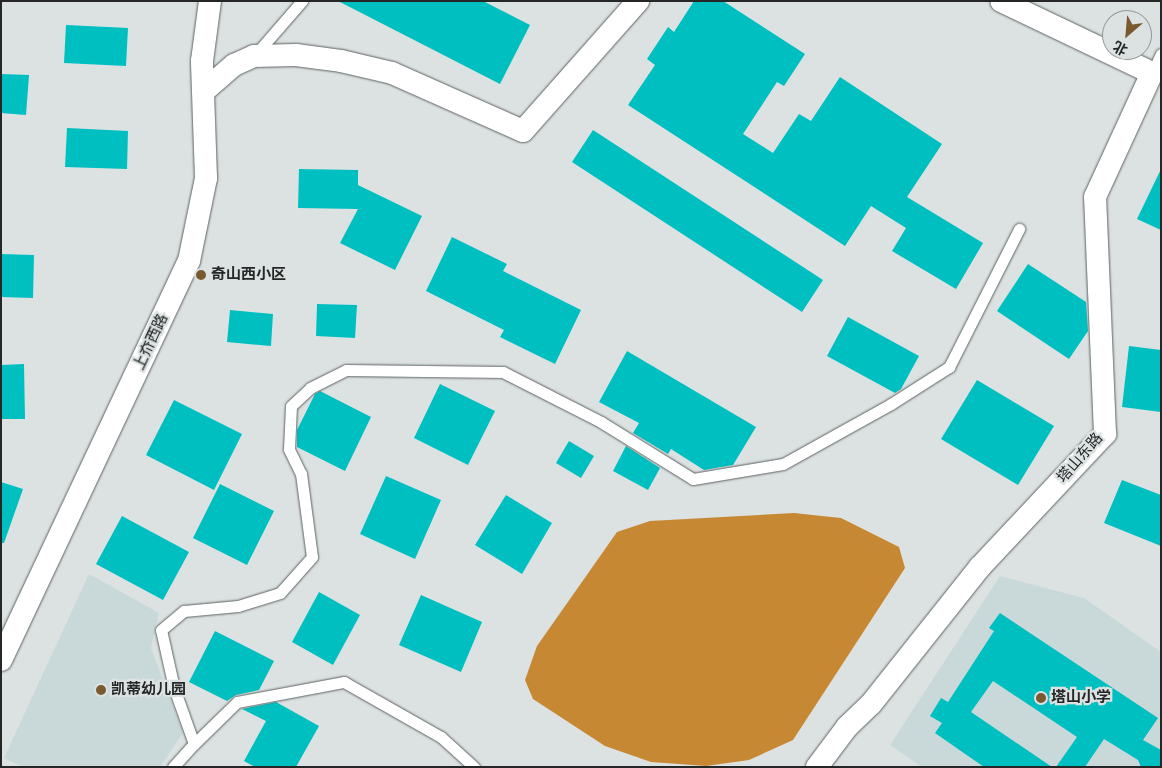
<!DOCTYPE html>
<html>
<head>
<meta charset="utf-8">
<style>
	body { margin:0 }
	#map { position:relative; width:1162px; height:768px; overflow:hidden; background:#dce2e2; font-family:"Nunito Sans","Noto Sans SC",sans-serif }
	div>[style] { position:absolute }
	[style*='--x'] { left:calc(var(--x)*1px); top:calc(var(--y)*1px); width:calc(var(--w)*1px); rotate:calc(var(--a)*1deg) }
	.built>* { inset:0; background:#c9d9d9 }
	.water>* { inset:0; background:#c78834 }
	.building>* { inset:0; background:#00bfc0 }
	.roads { filter:drop-shadow(0 0 1px #5c6161) drop-shadow(0 0 1px #5c6161) }
	.lane>* { height:11px; margin:-5.5px; padding:0 5.5px; transform-origin:5.5px; border-radius:5.5px; background:#fff }
	.street>* { height:22px; margin:-11px; padding:0 11px; transform-origin:11px; border-radius:11px; background:#fff }
	.dots>* { width:14px; height:14px; translate:-50% -50%; box-sizing:border-box; border:2px solid #dce2e2; border-radius:50% }
	span { translate:-50% -50%; white-space:nowrap; text-align:center; line-height:1.15; -webkit-text-stroke:4.5px #dce2e2; paint-order:stroke }
	.poi-label { font-size:15px; color:#242726; font-weight:700 }
	.left { translate:0 -50%; text-align:left }
	.street-label { font-size:15px; color:#242726 }
	.frame { position:absolute; inset:0; border:2px solid #242726; pointer-events:none }
	.north { position:absolute; left:1102px; top:10px; width:50px; height:50px; box-sizing:border-box; background:#dce2e2; border:1px solid #929797; border-radius:50%; rotate:207deg; font-size:14px; font-weight:700; line-height:20px; text-align:center; color:#242726 }
	.north::after { content:''; display:block; margin:auto; width:18px; height:22px; background:#7b5930; clip-path:polygon(50% 0,100% 100%,50% 72%,0 100%) }
</style>
</head>
<body>
<div id="map">
	<div class="built">
		<i style="clip-path:polygon(89px 574px,159px 613px,151px 648px,183px 733px,160px 767px,23px 767px,4px 758px)"></i>
		<i style="clip-path:polygon(1000px 576px,1084px 598px,1161px 652px,1161px 767px,922px 767px,890px 745px)"></i>
	</div>
	<div class="water">
		<i style="clip-path:polygon(794px 513px,841px 518px,899px 547px,905px 568px,793px 740px,749px 760px,706px 766px,651px 762px,605px 746px,533px 699px,525px 680px,537px 646px,617px 532px,650px 521px)"></i>
	</div>
	<div class="building">
		<i style="clip-path:polygon(338px 1px,483px 1px,530px 25px,500px 84px)"></i>
		<i style="clip-path:polygon(694px 1px,723px 1px,805px 54px,784px 86px,777px 82px,743px 134px,773px 153px,799px 114px,811px 121px,840px 77px,942px 144px,907px 197px,983px 243px,956px 289px,892px 251px,906px 228px,871px 206px,845px 246px,628px 105px,655px 65px,647px 59px,668px 27px,674px 32px)"></i>
		<i style="clip-path:polygon(66px 25px,128px 28px,126px 66px,64px 63px)"></i>
		<i style="clip-path:polygon(1px 74px,29px 75px,26px 115px,1px 113px)"></i>
		<i style="clip-path:polygon(67px 128px,128px 131px,127px 169px,65px 167px)"></i>
		<i style="clip-path:polygon(593px 130px,823px 280px,802px 312px,572px 162px)"></i>
		<i style="clip-path:polygon(299px 169px,358px 170px,358px 185px,422px 216px,395px 270px,340px 243px,358px 209px,298px 208px)"></i>
		<i style="clip-path:polygon(1161px 169px,1161px 230px,1137px 219px)"></i>
		<i style="clip-path:polygon(452px 237px,507px 264px,503px 271px,581px 310px,555px 364px,500px 337px,504px 330px,426px 291px)"></i>
		<i style="clip-path:polygon(1px 254px,34px 255px,33px 298px,1px 297px)"></i>
		<i style="clip-path:polygon(1028px 264px,1086px 302px,1088px 331px,1069px 359px,997px 311px)"></i>
		<i style="clip-path:polygon(317px 304px,357px 305px,355px 338px,316px 336px)"></i>
		<i style="clip-path:polygon(230px 310px,273px 314px,271px 346px,227px 342px)"></i>
		<i style="clip-path:polygon(848px 317px,919px 356px,901px 389px,895px 393px,827px 356px)"></i>
		<i style="clip-path:polygon(1129px 346px,1161px 350px,1161px 412px,1122px 407px)"></i>
		<i style="clip-path:polygon(627px 351px,756px 427px,733px 465px,704px 470px,671px 449px,668px 454px,633px 433px,639px 423px,599px 402px)"></i>
		<i style="clip-path:polygon(24px 364px,25px 419px,1px 419px,1px 365px)"></i>
		<i style="clip-path:polygon(977px 380px,1054px 426px,1018px 485px,941px 439px)"></i>
		<i style="clip-path:polygon(440px 384px,495px 411px,468px 465px,414px 438px)"></i>
		<i style="clip-path:polygon(320px 391px,371px 417px,345px 471px,297px 447px,297px 430px,315px 394px)"></i>
		<i style="clip-path:polygon(174px 400px,242px 434px,214px 490px,146px 455px)"></i>
		<i style="clip-path:polygon(569px 441px,594px 456px,581px 478px,556px 463px)"></i>
		<i style="clip-path:polygon(626px 446px,660px 468px,648px 490px,613px 471px)"></i>
		<i style="clip-path:polygon(386px 476px,441px 500px,415px 559px,360px 534px)"></i>
		<i style="clip-path:polygon(1122px 480px,1161px 495px,1161px 546px,1104px 523px)"></i>
		<i style="clip-path:polygon(1px 482px,23px 489px,4px 543px,1px 543px)"></i>
		<i style="clip-path:polygon(220px 484px,274px 511px,247px 565px,193px 538px)"></i>
		<i style="clip-path:polygon(506px 495px,552px 523px,522px 574px,475px 545px)"></i>
		<i style="clip-path:polygon(122px 516px,189px 552px,163px 600px,96px 564px)"></i>
		<i style="clip-path:polygon(319px 592px,360px 615px,333px 665px,292px 642px)"></i>
		<i style="clip-path:polygon(421px 595px,482px 622px,461px 672px,399px 645px)"></i>
		<i style="clip-path:polygon(1000px 613px,1158px 718px,1143px 740px,1161px 750px,1161px 767px,1141px 767px,1138px 760px,1104px 739px,1085px 767px,1056px 767px,1077px 737px,993px 681px,971px 712px,1052px 767px,984px 767px,935px 733px,942px 723px,930px 716px,941px 698px,948px 702px,994px 631px,989px 628px)"></i>
		<i style="clip-path:polygon(215px 631px,274px 661px,259px 690px,236px 695px,227px 701px,189px 682px)"></i>
		<i style="clip-path:polygon(276px 702px,319px 726px,296px 767px,255px 767px,244px 761px,266px 721px,242px 709px)"></i>
	</div>
	<div class="roads">
		<div class="lane">
			<i style="--x:255;--y:55;--w:72;--a:-49"></i>
			<i style="--x:1152;--y:73;--w:21;--a:-65"></i>
			<i style="--x:194;--y:744;--w:60;--a:-44.3"></i>
			<i style="--x:237;--y:702;--w:109;--a:-10.6"></i>
			<i style="--x:344;--y:682;--w:112;--a:29.6"></i>
			<i style="--x:441;--y:737;--w:45;--a:42.3"></i>
			<i style="--x:173;--y:767;--w:31;--a:-48"></i>
			<i style="--x:194;--y:744;--w:59;--a:-109.7"></i>
			<i style="--x:174;--y:688;--w:59;--a:-102.6"></i>
			<i style="--x:161;--y:630;--w:30;--a:-40"></i>
			<i style="--x:184;--y:611;--w:54;--a:-5.3"></i>
			<i style="--x:238;--y:606;--w:44;--a:-17.2"></i>
			<i style="--x:280;--y:593;--w:48;--a:-48.4"></i>
			<i style="--x:312;--y:557;--w:84;--a:-97.5"></i>
			<i style="--x:301;--y:474;--w:28;--a:-116"></i>
			<i style="--x:289;--y:449;--w:43;--a:-87.3"></i>
			<i style="--x:291;--y:406;--w:26;--a:-43"></i>
			<i style="--x:310;--y:388;--w:40;--a:-26.6"></i>
			<i style="--x:346;--y:370;--w:157;--a:0.7"></i>
			<i style="--x:503;--y:372;--w:110;--a:27"></i>
			<i style="--x:601;--y:422;--w:108;--a:31.8"></i>
			<i style="--x:693;--y:479;--w:91;--a:-9.5"></i>
			<i style="--x:783;--y:464;--w:124;--a:-29.1"></i>
			<i style="--x:891;--y:404;--w:69;--a:-32.5"></i>
			<i style="--x:949;--y:367;--w:155;--a:-63.1"></i>
		</div>
		<div class="street">
			<i style="--x:204;--y:91;--w:40;--a:-41"></i>
			<i style="--x:234;--y:65;--w:22;--a:-24"></i>
			<i style="--x:254;--y:56;--w:42;--a:-1.4"></i>
			<i style="--x:296;--y:55;--w:45;--a:7.6"></i>
			<i style="--x:341;--y:61;--w:52;--a:13.2"></i>
			<i style="--x:392;--y:73;--w:143;--a:23.9"></i>
			<i style="--x:523;--y:131;--w:174;--a:-48.5"></i>
			<i style="--x:1;--y:660;--w:441;--a:-64.8"></i>
			<i style="--x:189;--y:261;--w:85;--a:-78.4"></i>
			<i style="--x:206;--y:178;--w:117;--a:-92"></i>
			<i style="--x:202;--y:61;--w:61;--a:-82.4"></i>
			<i style="--x:817;--y:767;--w:50;--a:-53.1"></i>
			<i style="--x:847;--y:727;--w:33;--a:-44"></i>
			<i style="--x:871;--y:704;--w:175;--a:-51.5"></i>
			<i style="--x:980;--y:567;--w:183;--a:-46.8"></i>
			<i style="--x:1105;--y:434;--w:237;--a:-92.4"></i>
			<i style="--x:1095;--y:197;--w:136;--a:-65.3"></i>
			<i style="--x:1152;--y:73;--w:167;--a:-154.5"></i>
		</div>
	</div>
	<div class="dots">
		<i style="left:201px;top:275px;background:#7b5930"></i>
		<i style="left:101px;top:690px;background:#7b5930"></i>
		<i style="left:1041px;top:698px;background:#7b5930"></i>
	</div>
	<div class="poi-label">
		<span class="left" style="left:211px;top:275px">奇山西小区</span>
		<span class="left" style="left:111px;top:690px">凯蒂幼儿园</span>
		<span class="left" style="left:1051px;top:698px">塔山小学</span>
	</div>
	<div class="street-label">
		<span style="left:151px;top:342px;rotate:-65deg">上夼西路</span>
		<span style="left:1080px;top:458px;rotate:-49deg">塔山东路</span>
	</div>
	<div class="frame"></div>
	<div class="north">北</div>
</div>
</body>
</html>
